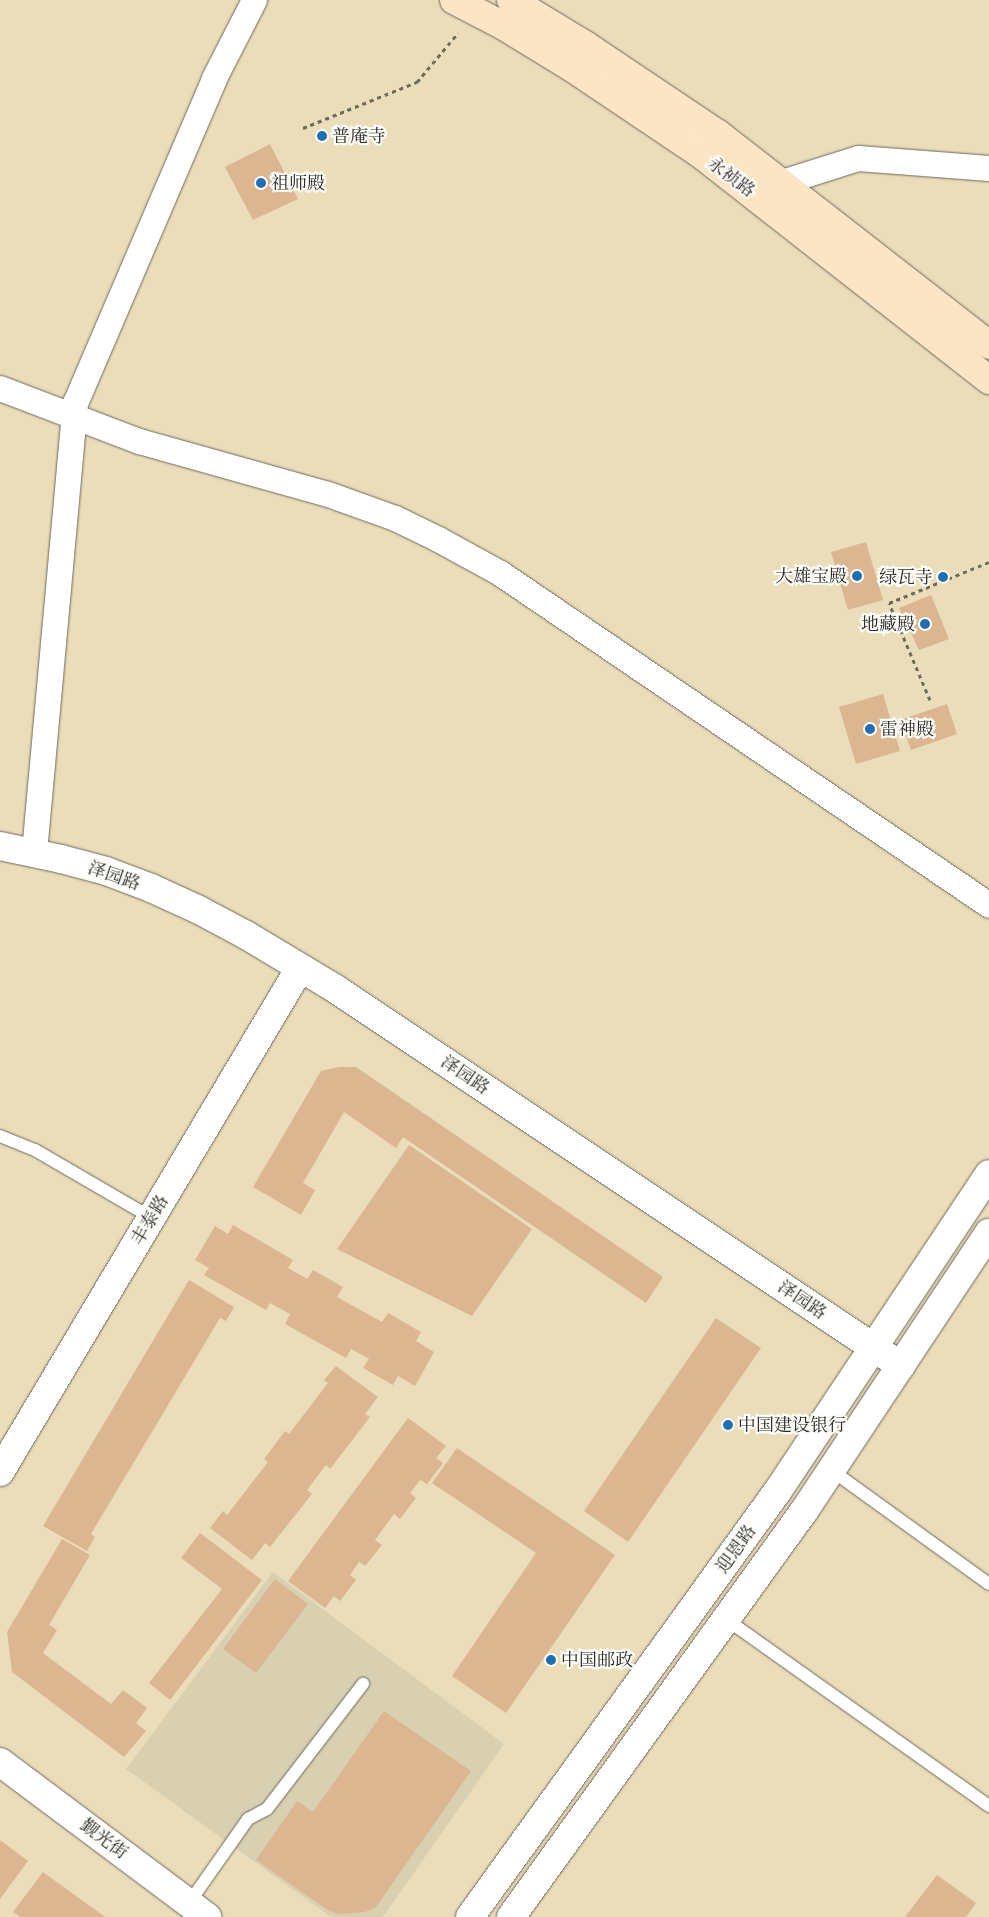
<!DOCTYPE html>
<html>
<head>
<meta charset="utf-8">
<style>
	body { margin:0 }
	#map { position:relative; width:989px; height:1917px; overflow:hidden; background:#ebddba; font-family:"Gentium Book Plus","Noto Serif SC",serif }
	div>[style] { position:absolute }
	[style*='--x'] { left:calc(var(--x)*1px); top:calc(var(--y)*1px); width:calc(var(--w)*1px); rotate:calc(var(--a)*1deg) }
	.built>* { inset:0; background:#d8d0b1 }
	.building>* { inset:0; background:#dbb691 }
	.path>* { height:3px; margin-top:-1.5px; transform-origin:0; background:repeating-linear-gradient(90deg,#6e695d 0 4px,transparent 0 8px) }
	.roads { filter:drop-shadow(0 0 1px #6e695d) drop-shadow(0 0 1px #6e695d) }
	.service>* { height:12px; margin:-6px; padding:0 6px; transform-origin:6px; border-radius:6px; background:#fff }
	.minor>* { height:25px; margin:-12.5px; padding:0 12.5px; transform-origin:12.5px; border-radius:12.5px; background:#fff }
	.tertiary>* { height:28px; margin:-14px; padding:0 14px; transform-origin:14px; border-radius:14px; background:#fff }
	.secondary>* { height:28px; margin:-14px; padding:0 14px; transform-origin:14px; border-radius:14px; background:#fce5c4 }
	.dots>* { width:14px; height:14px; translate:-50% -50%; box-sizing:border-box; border:2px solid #fdfcf7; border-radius:50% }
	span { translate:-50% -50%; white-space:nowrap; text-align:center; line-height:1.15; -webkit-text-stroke:4.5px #fdfcf7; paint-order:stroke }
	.poi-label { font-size:18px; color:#2b2b2b }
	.left { translate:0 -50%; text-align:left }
	.right { translate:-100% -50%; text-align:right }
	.street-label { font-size:18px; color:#2b2b2b }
</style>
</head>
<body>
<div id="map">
	<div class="built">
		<i style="clip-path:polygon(273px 1572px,504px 1744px,383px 1917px,331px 1917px,126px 1769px)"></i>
	</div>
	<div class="building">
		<i style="clip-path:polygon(270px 144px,298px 199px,253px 220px,225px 167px)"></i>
		<i style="clip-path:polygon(866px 542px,883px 600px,848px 610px,831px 552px)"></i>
		<i style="clip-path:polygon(931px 595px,949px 639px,919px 650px,899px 608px)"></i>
		<i style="clip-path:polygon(883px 694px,900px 751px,856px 764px,839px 707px)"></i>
		<i style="clip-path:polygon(947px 704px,957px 734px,911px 750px,900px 720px)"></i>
		<i style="clip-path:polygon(339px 1067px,356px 1067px,663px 1277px,646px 1303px,403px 1137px,396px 1148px,344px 1112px,303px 1183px,315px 1190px,301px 1215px,253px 1187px,321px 1071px)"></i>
		<i style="clip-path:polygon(409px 1145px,532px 1229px,472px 1316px,337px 1249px)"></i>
		<i style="clip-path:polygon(233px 1225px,293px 1260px,288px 1268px,307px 1279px,313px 1270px,343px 1287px,337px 1297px,382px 1322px,388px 1313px,421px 1332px,416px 1341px,434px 1352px,415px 1386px,398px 1376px,393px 1385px,363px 1368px,369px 1359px,351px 1349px,346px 1358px,285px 1324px,290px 1314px,270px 1303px,266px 1310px,204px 1275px,209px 1268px,195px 1260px,215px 1226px,228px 1234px)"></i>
		<i style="clip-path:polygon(189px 1280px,234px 1307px,226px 1321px,220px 1318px,91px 1534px,95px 1537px,87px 1551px,43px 1526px)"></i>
		<i style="clip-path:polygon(716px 1318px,761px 1348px,628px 1542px,584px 1511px)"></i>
		<i style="clip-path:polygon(336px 1366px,378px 1397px,365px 1414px,370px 1417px,330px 1469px,326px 1465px,307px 1490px,312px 1494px,270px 1547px,265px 1543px,252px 1560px,210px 1528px,223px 1511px,227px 1515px,268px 1462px,264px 1459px,285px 1431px,289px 1434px,328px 1383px,324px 1380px)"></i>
		<i style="clip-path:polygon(408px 1418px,446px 1446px,436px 1458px,443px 1463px,427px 1484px,420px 1480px,410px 1493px,416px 1498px,400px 1519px,394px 1514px,375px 1540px,382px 1545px,365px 1566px,359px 1562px,350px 1575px,356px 1580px,340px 1601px,334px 1596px,325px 1608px,288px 1581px)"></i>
		<i style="clip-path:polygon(457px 1448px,615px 1555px,506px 1713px,452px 1676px,536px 1553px,432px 1483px)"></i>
		<i style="clip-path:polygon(200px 1533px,262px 1580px,170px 1700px,149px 1683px,222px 1589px,181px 1558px)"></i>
		<i style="clip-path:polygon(62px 1539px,90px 1555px,49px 1625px,57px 1630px,43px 1653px,111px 1704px,123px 1690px,147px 1708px,136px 1723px,146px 1731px,124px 1757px,12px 1672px,7px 1632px)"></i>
		<i style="clip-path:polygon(275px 1579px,308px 1604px,256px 1673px,223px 1649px)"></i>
		<i style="clip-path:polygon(384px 1711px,471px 1771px,376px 1907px,365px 1912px,340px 1914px,329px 1911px,256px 1860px,297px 1801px,313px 1812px)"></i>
		<i style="clip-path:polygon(0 1840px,28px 1861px,0 1899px)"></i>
		<i style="clip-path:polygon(43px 1872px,105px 1917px,20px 1917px,13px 1912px)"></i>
		<i style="clip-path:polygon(937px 1875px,976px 1903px,966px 1917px,905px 1917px)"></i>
	</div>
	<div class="path">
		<i style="--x:303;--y:128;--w:123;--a:-22"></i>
		<i style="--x:417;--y:82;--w:64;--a:-50.1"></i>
		<i style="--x:930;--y:700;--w:105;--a:-112.9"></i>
		<i style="--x:889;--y:603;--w:108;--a:-22.3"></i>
	</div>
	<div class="roads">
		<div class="service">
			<i style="--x:0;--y:1136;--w:38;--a:22"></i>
			<i style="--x:35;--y:1150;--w:135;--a:30.2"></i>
			<i style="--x:831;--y:1470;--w:195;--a:35.8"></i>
			<i style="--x:726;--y:1619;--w:323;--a:35.4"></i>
			<i style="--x:189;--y:1903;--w:103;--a:-54.9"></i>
			<i style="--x:248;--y:1819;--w:21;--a:-28"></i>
			<i style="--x:267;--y:1809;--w:158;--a:-52.5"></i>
		</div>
		<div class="minor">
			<i style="--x:782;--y:182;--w:80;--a:-17.5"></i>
			<i style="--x:858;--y:158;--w:131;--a:4.4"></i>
			<i style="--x:0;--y:388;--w:149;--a:20.9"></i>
			<i style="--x:139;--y:441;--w:196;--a:15.7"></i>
			<i style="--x:328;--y:494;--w:71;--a:19.7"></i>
			<i style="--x:395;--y:518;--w:48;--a:26"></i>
			<i style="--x:438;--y:539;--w:71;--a:28.7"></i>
			<i style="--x:500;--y:573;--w:591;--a:34.17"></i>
			<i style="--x:34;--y:852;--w:451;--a:-84.8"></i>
			<i style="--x:75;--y:403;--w:353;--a:-66.8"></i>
			<i style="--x:214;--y:78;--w:88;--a:-62.9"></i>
		</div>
		<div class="tertiary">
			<i style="--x:0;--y:846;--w:62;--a:12"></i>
			<i style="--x:61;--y:859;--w:47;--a:14.9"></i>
			<i style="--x:106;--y:871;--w:48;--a:20.7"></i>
			<i style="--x:151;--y:888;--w:53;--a:24.6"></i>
			<i style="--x:199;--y:910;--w:53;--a:28"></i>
			<i style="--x:246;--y:935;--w:105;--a:31"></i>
			<i style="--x:336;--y:989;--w:679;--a:33.71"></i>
			<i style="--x:0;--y:1472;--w:587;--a:-59.24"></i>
			<i style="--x:0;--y:1762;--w:259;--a:36.8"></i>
			<i style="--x:470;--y:1917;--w:524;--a:-54.16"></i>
			<i style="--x:777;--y:1492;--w:382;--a:-56.3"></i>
			<i style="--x:511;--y:1917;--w:501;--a:-54.18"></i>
			<i style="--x:804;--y:1511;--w:334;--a:-56.4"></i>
		</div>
		<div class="secondary">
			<i style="--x:454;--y:0;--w:56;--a:27.5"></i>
			<i style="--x:504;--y:26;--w:79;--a:31.5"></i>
			<i style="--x:571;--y:67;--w:158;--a:33.9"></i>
			<i style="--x:702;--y:155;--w:365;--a:38.1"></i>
			<i style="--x:511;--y:0;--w:87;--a:31.3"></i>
			<i style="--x:585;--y:45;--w:160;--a:33.8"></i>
			<i style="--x:718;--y:134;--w:343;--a:37.9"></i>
		</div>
	</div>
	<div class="dots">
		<i style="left:322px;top:136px;background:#1f6fb2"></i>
		<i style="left:261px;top:183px;background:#1f6fb2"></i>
		<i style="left:857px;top:576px;background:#1f6fb2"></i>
		<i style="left:943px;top:577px;background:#1f6fb2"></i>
		<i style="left:925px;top:624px;background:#1f6fb2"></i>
		<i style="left:870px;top:729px;background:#1f6fb2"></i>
		<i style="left:728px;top:1425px;background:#1f6fb2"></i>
		<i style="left:551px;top:1660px;background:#1f6fb2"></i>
	</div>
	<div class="poi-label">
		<span class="left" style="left:332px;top:136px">普庵寺</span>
		<span class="left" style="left:271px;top:183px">祖师殿</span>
		<span class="right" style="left:847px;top:576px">大雄宝殿</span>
		<span class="right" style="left:933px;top:577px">绿瓦寺</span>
		<span class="right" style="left:915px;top:624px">地藏殿</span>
		<span class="left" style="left:880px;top:729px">雷神殿</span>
		<span class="left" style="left:738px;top:1425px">中国建设银行</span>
		<span class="left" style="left:561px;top:1660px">中国邮政</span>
	</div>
	<div class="street-label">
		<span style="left:731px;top:177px;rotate:37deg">永祯路</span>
		<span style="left:114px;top:876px;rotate:19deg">泽园路</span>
		<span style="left:465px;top:1075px;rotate:34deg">泽园路</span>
		<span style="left:150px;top:1220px;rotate:-59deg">丰泰路</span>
		<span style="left:802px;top:1300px;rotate:34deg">泽园路</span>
		<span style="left:736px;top:1549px;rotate:-54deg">迎恩路</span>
		<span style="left:104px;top:1839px;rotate:37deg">觐光街</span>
	</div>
</div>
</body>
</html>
